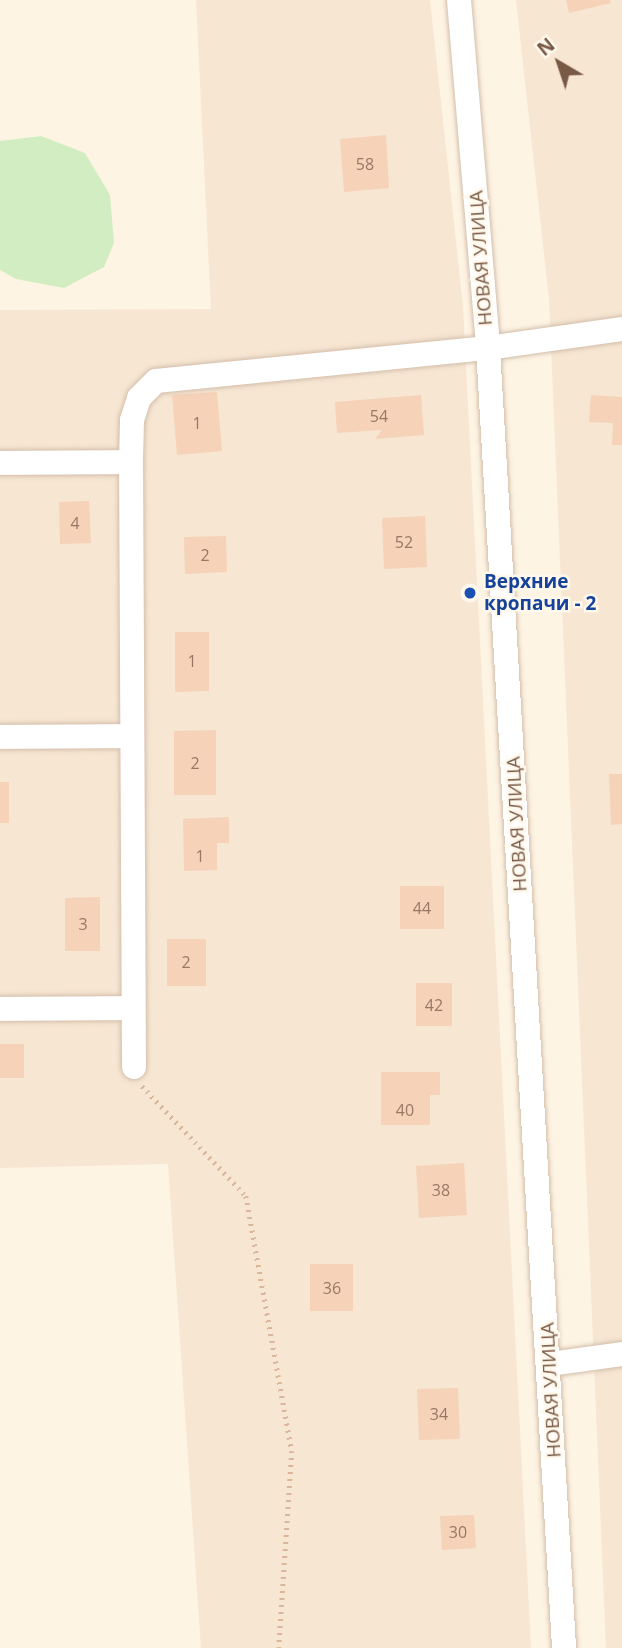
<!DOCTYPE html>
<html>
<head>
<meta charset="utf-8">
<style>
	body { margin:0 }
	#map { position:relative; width:622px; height:1648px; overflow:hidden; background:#fef4e4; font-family:"Open Sans",sans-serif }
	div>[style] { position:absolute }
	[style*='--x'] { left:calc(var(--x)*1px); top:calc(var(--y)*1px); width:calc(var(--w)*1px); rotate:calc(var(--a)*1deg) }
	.residential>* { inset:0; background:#f6e6d2 }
	.green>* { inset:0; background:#d2edc1 }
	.building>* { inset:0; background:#f6d2b9 }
	.path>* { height:4.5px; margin-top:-2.25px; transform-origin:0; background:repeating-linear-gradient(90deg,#dbb69c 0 2px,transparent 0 7px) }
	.roads { filter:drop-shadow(0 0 2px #d3beab) drop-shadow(0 0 2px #d3beab) }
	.minor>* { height:24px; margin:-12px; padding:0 12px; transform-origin:12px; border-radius:12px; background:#fff }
	.dots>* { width:19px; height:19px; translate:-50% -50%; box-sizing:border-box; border:4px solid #fff8ec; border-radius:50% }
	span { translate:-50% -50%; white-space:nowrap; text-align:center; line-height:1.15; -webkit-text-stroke:5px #fff8ec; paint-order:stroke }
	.number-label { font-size:16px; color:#987864 }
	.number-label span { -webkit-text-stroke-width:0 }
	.street-label { font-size:19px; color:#795a47 }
	.transit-label { font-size:19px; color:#164399; font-weight:700 }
	.left { translate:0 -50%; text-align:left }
	.north { position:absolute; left:524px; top:28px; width:70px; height:70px; -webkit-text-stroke:5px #fff8ec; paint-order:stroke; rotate:321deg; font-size:19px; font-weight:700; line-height:28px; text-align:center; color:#795a47 }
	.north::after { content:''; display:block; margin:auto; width:24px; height:32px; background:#795a47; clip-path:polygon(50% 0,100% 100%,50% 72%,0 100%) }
</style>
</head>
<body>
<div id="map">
	<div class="residential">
		<i style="clip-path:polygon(196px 0,430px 0,463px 307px,531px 1648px,201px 1648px,168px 1164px,0 1168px,0 310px,211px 309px)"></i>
		<i style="clip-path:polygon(516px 0,622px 0,622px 1648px,606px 1648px,549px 299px)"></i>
	</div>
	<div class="green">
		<i style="clip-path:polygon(41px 136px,85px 153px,110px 195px,114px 243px,104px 267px,64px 288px,16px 279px,0 270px,0 141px)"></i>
	</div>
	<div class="building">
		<i style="clip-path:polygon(566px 0,610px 0,611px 3px,569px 13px)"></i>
		<i style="clip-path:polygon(386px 135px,389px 188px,344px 192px,340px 139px)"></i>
		<i style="clip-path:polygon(217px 392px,222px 451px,177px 455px,172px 395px)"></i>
		<i style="clip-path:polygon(421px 395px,424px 435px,375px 439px,382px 430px,337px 433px,335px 402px)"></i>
		<i style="clip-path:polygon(591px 395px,622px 397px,622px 445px,612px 445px,613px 423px,589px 422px)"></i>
		<i style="clip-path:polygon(89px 501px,91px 543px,60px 544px,59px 502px)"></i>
		<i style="clip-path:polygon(425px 516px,427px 567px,384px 569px,382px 518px)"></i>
		<i style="clip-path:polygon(226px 536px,227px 572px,185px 574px,184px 537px)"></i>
		<i style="clip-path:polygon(175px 632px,209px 632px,209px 691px,175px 692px)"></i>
		<i style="clip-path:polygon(216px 730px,216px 795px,174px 795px,174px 731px)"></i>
		<i style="clip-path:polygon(609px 774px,622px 774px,622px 824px,611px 825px)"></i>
		<i style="clip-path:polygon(0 782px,9px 782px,9px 823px,0 823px)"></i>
		<i style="clip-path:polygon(229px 817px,229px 843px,217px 843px,217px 870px,184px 871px,183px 819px)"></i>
		<i style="clip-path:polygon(400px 886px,444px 886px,444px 929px,400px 929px)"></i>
		<i style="clip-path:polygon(100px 897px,100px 951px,65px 951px,65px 898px)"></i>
		<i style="clip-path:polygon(167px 939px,206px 939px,206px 986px,167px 986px)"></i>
		<i style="clip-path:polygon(416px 983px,452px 983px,452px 1026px,416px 1026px)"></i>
		<i style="clip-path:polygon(0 1044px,24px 1044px,24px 1078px,0 1078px)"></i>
		<i style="clip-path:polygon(381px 1072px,440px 1072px,440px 1095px,430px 1095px,430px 1125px,381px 1125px)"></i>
		<i style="clip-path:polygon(464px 1163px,467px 1215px,419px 1218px,416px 1166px)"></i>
		<i style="clip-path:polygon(310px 1264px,353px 1264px,353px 1311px,310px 1311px)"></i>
		<i style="clip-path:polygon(458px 1388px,460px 1439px,419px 1440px,417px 1389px)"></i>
		<i style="clip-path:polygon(474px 1515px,476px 1548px,442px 1550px,440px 1516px)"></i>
	</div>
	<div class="path">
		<i style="--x:142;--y:1086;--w:151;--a:46.6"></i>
		<i style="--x:246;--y:1196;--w:259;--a:79.8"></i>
		<i style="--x:292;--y:1451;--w:197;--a:93.8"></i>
	</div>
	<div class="roads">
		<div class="minor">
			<i style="--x:459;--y:0;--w:349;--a:85.2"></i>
			<i style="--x:488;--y:348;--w:1302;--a:86.65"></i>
			<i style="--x:0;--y:463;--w:131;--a:-0.4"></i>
			<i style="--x:0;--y:737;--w:132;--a:-0.4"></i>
			<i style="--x:0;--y:1009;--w:133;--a:-0.4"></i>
			<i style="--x:134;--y:1067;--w:605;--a:-90.28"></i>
			<i style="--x:131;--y:462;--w:42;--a:-88.6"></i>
			<i style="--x:132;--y:420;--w:23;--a:-72"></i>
			<i style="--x:139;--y:398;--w:24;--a:-45"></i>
			<i style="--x:156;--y:381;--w:334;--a:-5.7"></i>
			<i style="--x:488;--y:348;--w:135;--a:-8.1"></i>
			<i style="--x:550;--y:1364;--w:73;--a:-7.9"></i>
		</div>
	</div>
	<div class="dots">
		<i style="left:470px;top:593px;background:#1a4fb4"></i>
	</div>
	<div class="number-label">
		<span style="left:365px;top:164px">58</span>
		<span style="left:379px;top:416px">54</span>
		<span style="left:197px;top:423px">1</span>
		<span style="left:75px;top:523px">4</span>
		<span style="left:404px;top:542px">52</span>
		<span style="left:205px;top:555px">2</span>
		<span style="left:192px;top:661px">1</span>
		<span style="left:195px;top:763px">2</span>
		<span style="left:200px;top:856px">1</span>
		<span style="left:422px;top:908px">44</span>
		<span style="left:83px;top:924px">3</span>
		<span style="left:186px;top:962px">2</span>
		<span style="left:434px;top:1005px">42</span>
		<span style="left:405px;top:1110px">40</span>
		<span style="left:441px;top:1190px">38</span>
		<span style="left:332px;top:1288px">36</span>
		<span style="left:439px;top:1414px">34</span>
		<span style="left:458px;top:1532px">30</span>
	</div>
	<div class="street-label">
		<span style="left:481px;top:258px;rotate:-94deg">НОВАЯ УЛИЦА</span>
		<span style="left:517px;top:824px;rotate:-93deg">НОВАЯ УЛИЦА</span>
		<span style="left:551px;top:1390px;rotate:-93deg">НОВАЯ УЛИЦА</span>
	</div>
	<div class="transit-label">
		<span class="left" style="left:484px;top:593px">Верхние<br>кропачи - 2</span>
	</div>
	<div class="north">N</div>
</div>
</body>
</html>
